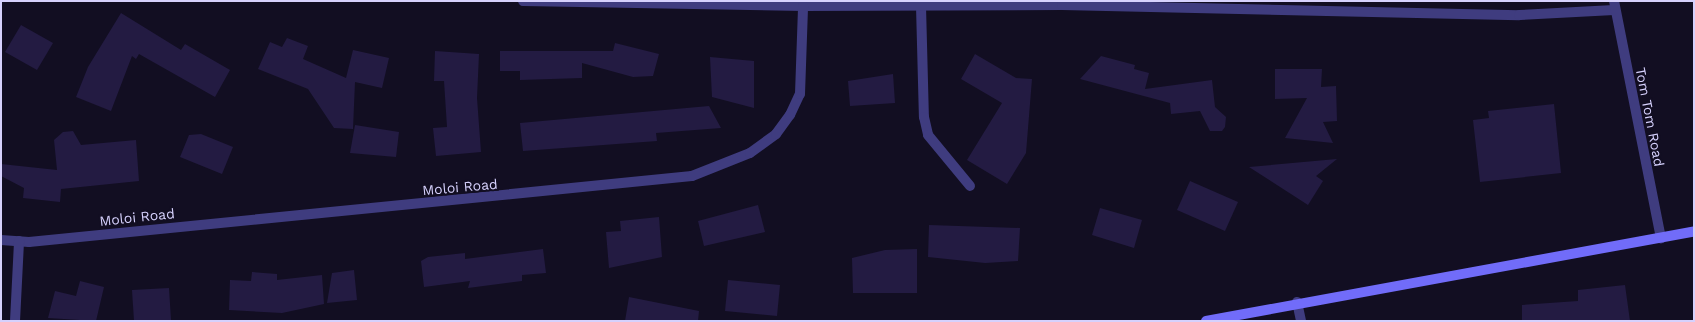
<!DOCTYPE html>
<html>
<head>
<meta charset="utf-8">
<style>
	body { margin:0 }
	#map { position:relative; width:1695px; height:322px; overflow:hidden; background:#120e22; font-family:"Work Sans",sans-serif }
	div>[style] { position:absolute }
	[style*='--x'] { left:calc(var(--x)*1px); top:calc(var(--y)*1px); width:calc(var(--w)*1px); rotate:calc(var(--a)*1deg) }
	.building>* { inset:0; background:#231b42 }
	.lane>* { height:10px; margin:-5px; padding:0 5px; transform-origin:5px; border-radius:5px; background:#3f3c7f }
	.street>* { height:10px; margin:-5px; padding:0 5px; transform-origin:5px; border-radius:5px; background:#3f3c7f }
	.secondary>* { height:10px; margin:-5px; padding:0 5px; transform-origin:5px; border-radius:5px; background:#716cf9 }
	span { translate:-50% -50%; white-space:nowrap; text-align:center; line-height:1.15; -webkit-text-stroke:4px #120e22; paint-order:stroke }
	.street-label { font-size:14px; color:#d6d1fd }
	.frame { position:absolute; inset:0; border:2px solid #d6d1fd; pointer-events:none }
</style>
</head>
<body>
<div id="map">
	<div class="building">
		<i style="clip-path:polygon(121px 13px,181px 50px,185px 44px,230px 70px,215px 97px,139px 54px,136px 59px,132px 56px,111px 111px,76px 97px,88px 67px)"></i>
		<i style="clip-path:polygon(21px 25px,53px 43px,37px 70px,5px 52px)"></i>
		<i style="clip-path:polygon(287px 38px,308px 46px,303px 59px,346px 78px,353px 50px,389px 58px,382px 88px,355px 82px,353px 129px,334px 128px,308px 89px,258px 69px,270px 42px,282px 47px)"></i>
		<i style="clip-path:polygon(615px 43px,659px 54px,653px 76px,633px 77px,582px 63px,582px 78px,520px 80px,520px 71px,500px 71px,500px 51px,613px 51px)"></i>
		<i style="clip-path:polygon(435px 51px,479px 54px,477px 98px,481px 152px,436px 156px,433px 128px,447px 127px,444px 81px,434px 81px)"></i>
		<i style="clip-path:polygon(975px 54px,1016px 78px,1032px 79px,1026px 153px,1007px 184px,967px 160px,1002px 103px,961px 79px)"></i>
		<i style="clip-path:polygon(1101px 56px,1135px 65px,1134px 69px,1149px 73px,1145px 89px,1212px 80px,1215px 107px,1226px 117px,1225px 127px,1222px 131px,1210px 131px,1200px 111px,1171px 114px,1170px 103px,1080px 79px)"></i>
		<i style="clip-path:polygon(710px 57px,754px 61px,754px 108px,712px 97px)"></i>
		<i style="clip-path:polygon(1275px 69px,1322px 69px,1321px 87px,1336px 86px,1337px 121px,1323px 122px,1333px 143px,1285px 138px,1307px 98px,1275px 99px)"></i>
		<i style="clip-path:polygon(893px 74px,895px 103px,850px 106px,848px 81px)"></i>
		<i style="clip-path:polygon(1554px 104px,1561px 173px,1480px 182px,1473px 120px,1489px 118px,1488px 111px)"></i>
		<i style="clip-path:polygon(709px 106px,721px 128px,656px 133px,657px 141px,523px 151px,520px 123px)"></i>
		<i style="clip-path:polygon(355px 125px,399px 132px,396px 157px,350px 153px)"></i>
		<i style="clip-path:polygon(73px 131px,81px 145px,136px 140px,139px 181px,61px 189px,60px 202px,23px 198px,24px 188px,1px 176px,1px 164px,57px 170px,54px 140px,63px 132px)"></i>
		<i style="clip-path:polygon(201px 134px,233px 147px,222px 174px,180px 157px,189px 135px)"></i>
		<i style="clip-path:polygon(1337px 159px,1316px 176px,1323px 181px,1308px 205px,1249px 167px)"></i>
		<i style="clip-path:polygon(1190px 181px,1238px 202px,1225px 231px,1177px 210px)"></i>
		<i style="clip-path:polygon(758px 205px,765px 232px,704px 246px,698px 221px)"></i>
		<i style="clip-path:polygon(1100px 208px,1142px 220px,1134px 248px,1092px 235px)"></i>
		<i style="clip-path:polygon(659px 217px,662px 257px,609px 268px,606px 232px,621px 231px,620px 221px)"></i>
		<i style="clip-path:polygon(929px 225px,1020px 228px,1018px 261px,985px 263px,928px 257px)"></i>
		<i style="clip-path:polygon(543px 249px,546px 273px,522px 275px,522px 281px,468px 288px,470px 281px,424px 287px,421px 261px,428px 257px,465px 253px,465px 259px)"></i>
		<i style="clip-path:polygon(917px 249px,917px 293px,853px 293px,852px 258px,885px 250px)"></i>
		<i style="clip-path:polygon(354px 270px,357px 300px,327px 303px,332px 273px)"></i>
		<i style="clip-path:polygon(252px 272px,277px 274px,277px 280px,322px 275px,324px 304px,282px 313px,229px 310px,230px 280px,251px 281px)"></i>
		<i style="clip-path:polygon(728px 280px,780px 285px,777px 316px,725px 311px)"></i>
		<i style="clip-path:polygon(80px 281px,104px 287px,96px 321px,48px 318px,55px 291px,76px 296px)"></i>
		<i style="clip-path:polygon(1625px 285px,1630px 321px,1522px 321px,1522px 305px,1578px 301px,1578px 290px)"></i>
		<i style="clip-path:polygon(169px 288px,171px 320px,134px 321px,132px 290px)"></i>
		<i style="clip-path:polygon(629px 297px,699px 311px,698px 321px,625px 321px)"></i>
	</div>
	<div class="lane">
		<i style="--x:921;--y:6;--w:111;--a:88.5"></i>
		<i style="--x:924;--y:117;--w:18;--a:77"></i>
		<i style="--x:928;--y:135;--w:66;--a:50.5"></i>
	</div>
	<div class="street">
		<i style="--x:523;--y:1;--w:280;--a:1"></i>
		<i style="--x:803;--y:6;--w:259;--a:-0.2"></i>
		<i style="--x:1062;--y:5;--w:457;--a:1.3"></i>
		<i style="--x:1519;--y:15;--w:95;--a:-3"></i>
		<i style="--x:1614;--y:1;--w:242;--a:78.8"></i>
		<i style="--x:1;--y:240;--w:28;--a:4"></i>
		<i style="--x:29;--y:242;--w:666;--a:-5.68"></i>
		<i style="--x:692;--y:176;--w:62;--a:-21.6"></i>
		<i style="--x:750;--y:153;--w:32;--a:-36"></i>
		<i style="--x:776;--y:134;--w:24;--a:-54"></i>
		<i style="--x:790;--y:115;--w:23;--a:-65"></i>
		<i style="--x:800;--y:94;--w:88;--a:-88"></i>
		<i style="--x:1297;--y:302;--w:19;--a:78"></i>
		<i style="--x:15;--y:321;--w:80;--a:-87.1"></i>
	</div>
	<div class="secondary">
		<i style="--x:1206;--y:321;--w:496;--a:-10.4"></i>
	</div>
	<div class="street-label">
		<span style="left:1650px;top:117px;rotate:79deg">Tom Tom Road</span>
		<span style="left:460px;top:187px;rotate:-5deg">Moloi Road</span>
		<span style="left:137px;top:217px;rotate:-6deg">Moloi Road</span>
	</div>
	<div class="frame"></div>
</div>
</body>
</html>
